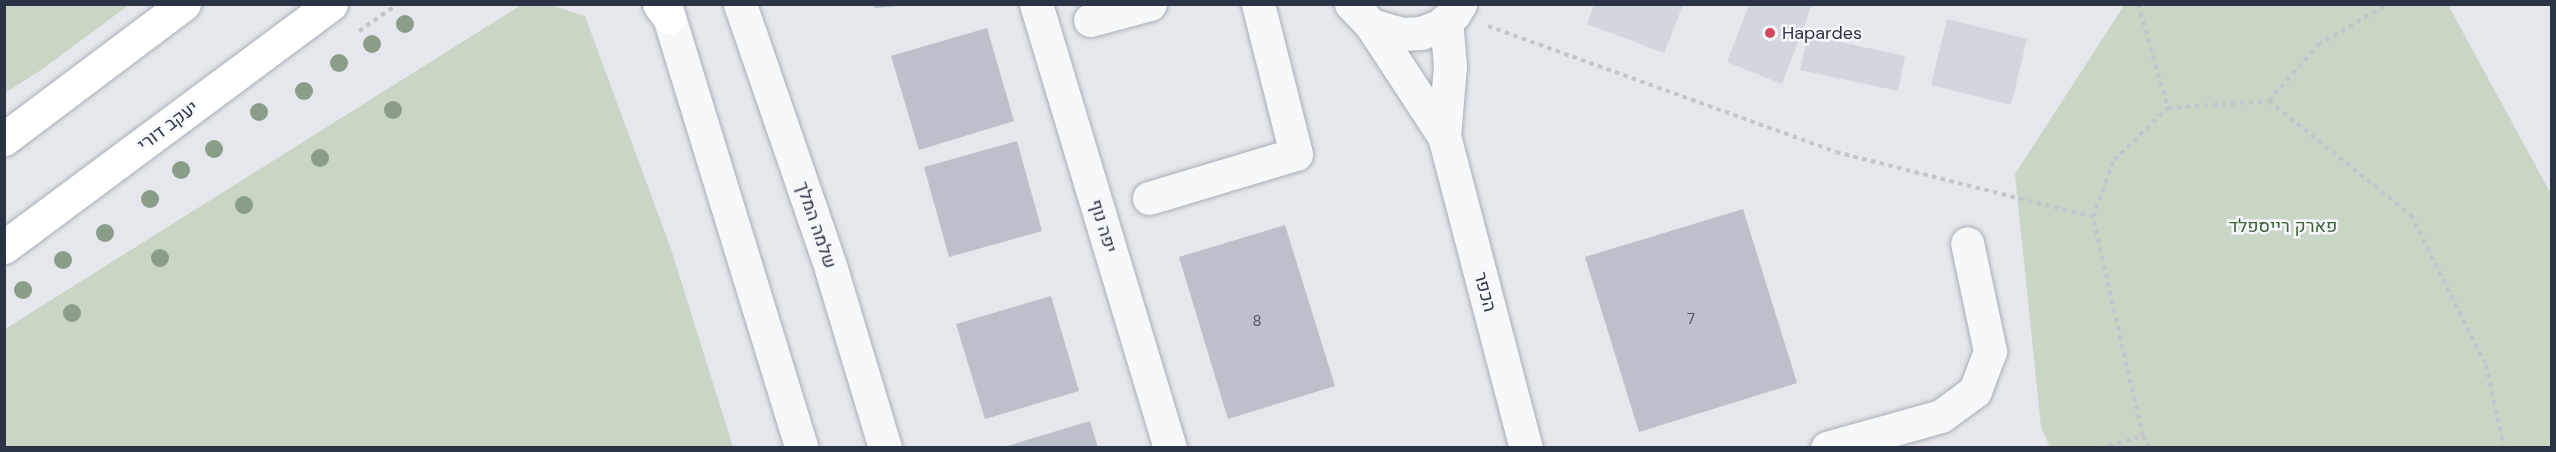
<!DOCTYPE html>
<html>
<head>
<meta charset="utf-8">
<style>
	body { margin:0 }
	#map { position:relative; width:2556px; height:452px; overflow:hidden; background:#e4e7ec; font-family:"DM Sans",Heebo,sans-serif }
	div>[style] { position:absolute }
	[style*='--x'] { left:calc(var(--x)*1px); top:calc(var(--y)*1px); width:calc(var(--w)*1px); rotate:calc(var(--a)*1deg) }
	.built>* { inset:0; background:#d2d6de }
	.green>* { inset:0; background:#c9d6c5 }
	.building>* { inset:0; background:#bbc0ca }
	.path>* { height:4px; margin-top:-2px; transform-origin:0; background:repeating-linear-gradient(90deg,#c2c5cb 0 4.5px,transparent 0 9px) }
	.roads { filter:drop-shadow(0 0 2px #a9aeb7) drop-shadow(0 0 2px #a9aeb7) }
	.minor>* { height:33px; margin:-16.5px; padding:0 16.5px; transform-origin:16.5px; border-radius:16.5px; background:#f7f8fa }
	.major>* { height:33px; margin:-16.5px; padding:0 16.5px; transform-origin:16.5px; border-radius:16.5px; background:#fff }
	.trees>* { width:18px; height:18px; margin:-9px; border-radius:50%; background:#899d89 }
	.dots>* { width:16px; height:16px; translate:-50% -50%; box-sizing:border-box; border:3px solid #f4f6f9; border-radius:50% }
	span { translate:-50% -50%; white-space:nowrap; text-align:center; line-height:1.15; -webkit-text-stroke:5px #f4f6f9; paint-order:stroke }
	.number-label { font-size:15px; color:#4f5766 }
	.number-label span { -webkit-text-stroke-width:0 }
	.poi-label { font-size:18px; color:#2b3445 }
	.left { translate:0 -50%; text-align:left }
	.street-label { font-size:18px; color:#2b3445 }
	.park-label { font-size:18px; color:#3f6138 }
	.frame { position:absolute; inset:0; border:6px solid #2b3445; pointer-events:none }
</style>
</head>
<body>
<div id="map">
	<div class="built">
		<i style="clip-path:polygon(1594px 5px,1594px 4px,1683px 5px,1664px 53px,1587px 24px)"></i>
		<i style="clip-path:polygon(1749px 5px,1812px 5px,1782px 84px,1727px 62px)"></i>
		<i style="clip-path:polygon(1947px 19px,2027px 39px,2011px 105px,1931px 85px)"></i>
		<i style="clip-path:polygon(1808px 35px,1905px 56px,1898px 91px,1800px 70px)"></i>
	</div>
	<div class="green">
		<i style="clip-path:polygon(5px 4px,129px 4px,129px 5px,41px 70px,5px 93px)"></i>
		<i style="clip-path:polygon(2125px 4px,2448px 5px,2551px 194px,2551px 447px,2050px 447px,2041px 427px,2015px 174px)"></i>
		<i style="clip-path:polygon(521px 5px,550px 5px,585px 16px,671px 249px,733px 447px,5px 447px,5px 329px)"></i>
	</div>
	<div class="building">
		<i style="clip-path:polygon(875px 4px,897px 4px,897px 6px,875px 8px)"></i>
		<i style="clip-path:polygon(987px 28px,1014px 121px,919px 150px,891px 56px)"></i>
		<i style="clip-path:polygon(1017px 141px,1042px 231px,949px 257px,924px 167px)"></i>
		<i style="clip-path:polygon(1743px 209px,1797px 383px,1639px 432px,1585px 257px)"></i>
		<i style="clip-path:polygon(1285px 225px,1335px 386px,1228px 419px,1179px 257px)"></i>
		<i style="clip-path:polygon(1051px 296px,1079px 391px,985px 419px,956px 324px)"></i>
		<i style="clip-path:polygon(1090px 421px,1098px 448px,1004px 448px,1004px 447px)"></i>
	</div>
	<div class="path">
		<i style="--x:2138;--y:4;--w:108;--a:73.9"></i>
		<i style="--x:1488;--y:26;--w:370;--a:19.9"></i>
		<i style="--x:1836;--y:152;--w:265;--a:14.2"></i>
		<i style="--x:359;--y:31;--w:47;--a:-34.7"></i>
		<i style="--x:2269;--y:101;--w:74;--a:-48.8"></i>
		<i style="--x:2318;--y:45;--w:81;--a:-30.4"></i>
		<i style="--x:2100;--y:448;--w:45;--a:-15.6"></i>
		<i style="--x:2149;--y:448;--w:13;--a:-117"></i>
		<i style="--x:2143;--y:436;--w:225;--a:-102.9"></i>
		<i style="--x:2093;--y:217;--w:61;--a:-69.8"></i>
		<i style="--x:2114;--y:160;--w:75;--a:-43.9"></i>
		<i style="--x:2168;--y:108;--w:101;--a:-4"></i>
		<i style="--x:2269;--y:101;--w:182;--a:38.8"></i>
		<i style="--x:2411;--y:215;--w:168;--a:63.4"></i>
		<i style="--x:2486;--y:365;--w:85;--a:77.8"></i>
	</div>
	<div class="roads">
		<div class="minor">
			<i style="--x:665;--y:4;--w:465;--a:72.9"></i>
			<i style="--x:740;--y:4;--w:280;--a:71"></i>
			<i style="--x:831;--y:269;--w:187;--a:73.2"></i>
			<i style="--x:1036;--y:4;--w:464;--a:73.2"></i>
			<i style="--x:1351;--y:4;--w:29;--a:46"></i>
			<i style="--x:1371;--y:25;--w:32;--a:16"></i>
			<i style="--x:1402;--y:34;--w:19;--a:-3"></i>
			<i style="--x:1421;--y:33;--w:19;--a:-21"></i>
			<i style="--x:1439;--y:26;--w:19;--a:-39"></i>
			<i style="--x:1454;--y:14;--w:12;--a:-59"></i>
			<i style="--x:1090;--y:20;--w:62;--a:-14.9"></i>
			<i style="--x:1371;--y:25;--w:133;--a:56.7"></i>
			<i style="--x:1444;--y:136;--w:323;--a:75.3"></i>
			<i style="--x:1444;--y:136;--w:70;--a:-85.1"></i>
			<i style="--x:1450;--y:66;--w:46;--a:-95"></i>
			<i style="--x:1149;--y:198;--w:153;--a:-16.7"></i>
			<i style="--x:1296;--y:154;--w:155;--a:-104.2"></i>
			<i style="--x:1827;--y:448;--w:118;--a:-15.7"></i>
			<i style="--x:1941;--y:416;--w:42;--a:-36.3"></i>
			<i style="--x:1975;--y:391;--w:43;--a:-69.4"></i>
			<i style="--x:1990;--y:351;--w:110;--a:-102"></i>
		</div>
		<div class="major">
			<i style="--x:659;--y:4;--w:17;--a:54"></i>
			<i style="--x:4;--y:139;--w:225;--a:-36.9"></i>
			<i style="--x:4;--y:247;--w:407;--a:-36.6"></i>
		</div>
	</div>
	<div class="trees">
		<i style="left:405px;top:24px"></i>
		<i style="left:372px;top:44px"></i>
		<i style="left:339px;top:63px"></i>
		<i style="left:304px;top:91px"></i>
		<i style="left:393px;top:110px"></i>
		<i style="left:259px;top:112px"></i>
		<i style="left:214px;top:149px"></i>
		<i style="left:320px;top:158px"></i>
		<i style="left:181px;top:170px"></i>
		<i style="left:150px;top:199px"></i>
		<i style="left:244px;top:205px"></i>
		<i style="left:105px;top:233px"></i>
		<i style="left:160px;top:258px"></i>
		<i style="left:63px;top:260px"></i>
		<i style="left:23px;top:290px"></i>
		<i style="left:72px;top:313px"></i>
	</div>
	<div class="dots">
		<i style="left:1770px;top:33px;background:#d1495b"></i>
	</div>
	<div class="number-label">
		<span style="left:1691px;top:320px">7</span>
		<span style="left:1257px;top:322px">8</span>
	</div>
	<div class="poi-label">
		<span class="left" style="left:1782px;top:33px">Hapardes</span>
	</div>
	<div class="street-label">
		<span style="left:168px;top:126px;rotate:-37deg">יעקב דורי</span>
		<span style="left:816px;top:225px;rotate:71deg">שלמה המלך</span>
		<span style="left:1103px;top:226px;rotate:73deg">יפה נוף</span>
		<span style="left:1485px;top:292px;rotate:75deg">הכפר</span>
	</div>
	<div class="park-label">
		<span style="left:2283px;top:226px">פארק רייספלד</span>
	</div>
	<div class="frame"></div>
</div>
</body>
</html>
